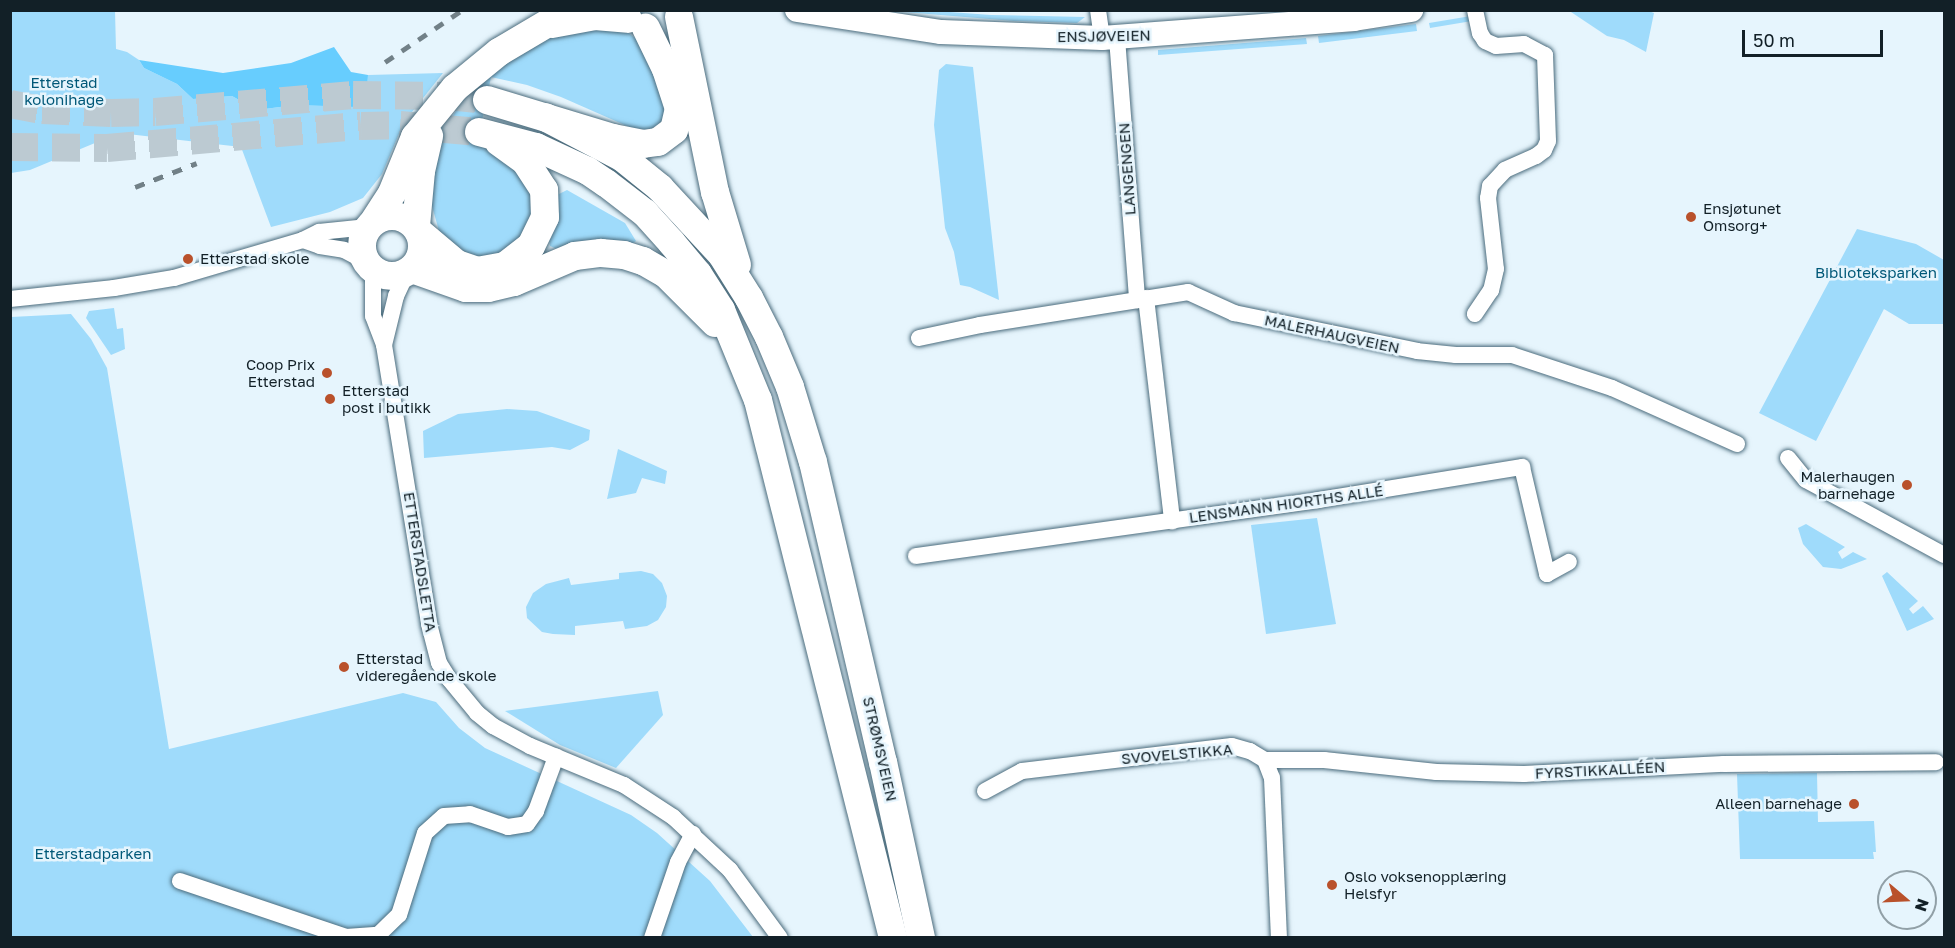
<!DOCTYPE html>
<html>
<head>
<meta charset="utf-8">
<style>
	body { margin:0 }
	#map { position:relative; width:1955px; height:948px; overflow:hidden; background:#e6f5fd; font-family:"Golos Text",sans-serif }
	div>[style] { position:absolute }
	[style*='--x'] { left:calc(var(--x)*1px); top:calc(var(--y)*1px); width:calc(var(--w)*1px); rotate:calc(var(--a)*1deg) }
	.green>* { inset:0; background:#9fdbfb }
	.forest>* { inset:0; background:#67cdfe }
	.trunk-tunnel>* { height:28px; margin-top:-14px; transform-origin:0; background:repeating-linear-gradient(90deg,#bccad2 0 28px,transparent 0 42px) }
	.roads { filter:drop-shadow(0 0 2px #4b6c7d) drop-shadow(0 0 2px #4b6c7d) }
	.minor>* { height:16px; margin:-8px; padding:0 8px; transform-origin:8px; border-radius:8px; background:#fff }
	.secondary>* { height:24px; margin:-12px; padding:0 12px; transform-origin:12px; border-radius:12px; background:#fff }
	.trunk>* { height:28px; margin:-14px; padding:0 14px; transform-origin:14px; border-radius:14px; background:#fff }
	.trunk>.ring { margin:-14px; padding:0; box-sizing:content-box; background:none; border:28px solid #fff; border-radius:50% }
	.rail>* { height:4.5px; margin-top:-2.25px; transform-origin:0; background:repeating-linear-gradient(90deg,#718087 0 10px,transparent 0 20px) }
	.dots>* { width:16px; height:16px; translate:-50% -50%; box-sizing:border-box; border:3px solid #e6f5fd; border-radius:50% }
	span { translate:-50% -50%; white-space:nowrap; text-align:center; line-height:1.15; -webkit-text-stroke:5px #e6f5fd; paint-order:stroke }
	.street-label { font-size:15px; color:#122027 }
	.park-label { font-size:15px; color:#005878 }
	.poi-label { font-size:15px; color:#122027 }
	.left { translate:0 -50%; text-align:left }
	.right { translate:-100% -50%; text-align:right }
	.frame { position:absolute; inset:0; border:12px solid #122027; pointer-events:none }
	.north { position:absolute; left:1877px; top:870px; width:60px; height:60px; box-sizing:border-box; background:#e6f5fd; border:2px solid #91a0a7; border-radius:50%; rotate:109deg; font-size:16px; font-weight:700; line-height:24px; text-align:center; color:#122027 }
	.north::after { content:''; display:block; margin:auto; width:21px; height:27px; background:#b9512b; clip-path:polygon(50% 0,100% 100%,50% 72%,0 100%) }
	.scale { position:absolute; left:1742px; top:30px; width:141px; height:27px; box-sizing:border-box; border:3px solid #122027; border-top:0; padding-left:8px; font-size:18px; line-height:21px; white-space:nowrap; color:#122027; -webkit-text-stroke:4px #e6f5fd; paint-order:stroke }
</style>
</head>
<body>
<div id="map">
	<div class="green">
		<i style="clip-path:polygon(1646px 10px,1654px 13px,1646px 52px,1624px 40px,1607px 36px,1571px 12px)"></i>
		<i style="clip-path:polygon(11px 11px,115px 11px,116px 49px,127px 52px,139px 60px,144px 68px,177px 84px,193px 99px,232px 96px,257px 110px,295px 105px,355px 107px,367px 90px,368px 75px,443px 73px,404px 122px,382px 174px,363px 198px,330px 212px,271px 227px,241px 147px,119px 133px,30px 170px,11px 173px)"></i>
		<i style="clip-path:polygon(936px 11px,991px 15px,1085px 17px,1077px 23px,1014px 21px,892px 11px)"></i>
		<i style="clip-path:polygon(1471px 16px,1472px 21px,1430px 28px,1429px 23px)"></i>
		<i style="clip-path:polygon(1416px 24px,1417px 31px,1319px 43px,1318px 36px)"></i>
		<i style="clip-path:polygon(566px 28px,626px 31px,640px 42px,651px 55px,669px 118px,655px 129px,636px 130px,561px 97px,527px 85px,491px 77px,477px 145px,499px 154px,520px 168px,537px 212px,511px 253px,468px 259px,439px 231px,430px 199px,441px 133px,469px 92px,486px 76px)"></i>
		<i style="clip-path:polygon(1306px 38px,1307px 44px,1158px 55px,1158px 50px)"></i>
		<i style="clip-path:polygon(946px 64px,973px 67px,999px 300px,970px 287px,960px 285px,954px 252px,945px 228px,934px 125px,939px 70px)"></i>
		<i style="clip-path:polygon(567px 190px,625px 223px,636px 241px,632px 244px,559px 250px,550px 246px,549px 239px,557px 195px)"></i>
		<i style="clip-path:polygon(1857px 229px,1916px 244px,1944px 260px,1944px 324px,1909px 324px,1884px 309px,1816px 441px,1759px 413px)"></i>
		<i style="clip-path:polygon(114px 308px,117px 329px,123px 328px,125px 349px,111px 355px,86px 318px,89px 311px)"></i>
		<i style="clip-path:polygon(71px 314px,91px 339px,107px 368px,169px 749px,403px 693px,436px 702px,459px 728px,485px 748px,631px 815px,657px 833px,710px 881px,753px 937px,11px 938px,11px 317px)"></i>
		<i style="clip-path:polygon(507px 409px,537px 411px,590px 430px,589px 440px,570px 450px,552px 447px,424px 458px,423px 431px,458px 414px)"></i>
		<i style="clip-path:polygon(618px 449px,667px 471px,665px 484px,642px 478px,636px 493px,607px 499px)"></i>
		<i style="clip-path:polygon(1317px 518px,1336px 624px,1266px 634px,1251px 525px)"></i>
		<i style="clip-path:polygon(1806px 524px,1845px 547px,1838px 552px,1842px 559px,1853px 552px,1867px 559px,1841px 569px,1823px 567px,1803px 544px,1798px 528px)"></i>
		<i style="clip-path:polygon(641px 571px,653px 574px,662px 583px,667px 596px,666px 607px,658px 620px,647px 626px,625px 629px,623px 621px,575px 626px,575px 635px,553px 634px,542px 632px,527px 618px,526px 607px,533px 593px,546px 584px,569px 578px,571px 585px,619px 579px,619px 573px)"></i>
		<i style="clip-path:polygon(1887px 572px,1918px 601px,1909px 609px,1913px 614px,1923px 606px,1934px 619px,1907px 631px,1882px 576px)"></i>
		<i style="clip-path:polygon(658px 691px,663px 715px,616px 768px,560px 745px,505px 711px)"></i>
		<i style="clip-path:polygon(1817px 773px,1818px 822px,1874px 821px,1876px 852px,1873px 852px,1874px 859px,1740px 859px,1737px 774px)"></i>
	</div>
	<div class="forest">
		<i style="clip-path:polygon(334px 47px,351px 72px,368px 75px,367px 90px,355px 107px,295px 105px,257px 110px,232px 96px,193px 99px,177px 84px,144px 68px,139px 60px,223px 73px,291px 63px)"></i>
	</div>
	<div class="trunk-tunnel">
		<i style="--x:10;--y:104;--w:33;--a:11"></i>
		<i style="--x:42;--y:110;--w:69;--a:2.5"></i>
		<i style="--x:111;--y:113;--w:44;--a:-1.3"></i>
		<i style="--x:155;--y:112;--w:199;--a:-4.9"></i>
		<i style="--x:353;--y:95;--w:95;--a:0.6"></i>
		<i style="--x:448;--y:96;--w:39;--a:6"></i>
		<i style="--x:10;--y:147;--w:97;--a:0.6"></i>
		<i style="--x:107;--y:148;--w:255;--a:-5"></i>
		<i style="--x:361;--y:126;--w:39;--a:-1"></i>
		<i style="--x:400;--y:125;--w:79;--a:5.1"></i>
	</div>
	<div class="roads">
		<div class="minor">
			<i style="--x:1098;--y:10;--w:28;--a:82"></i>
			<i style="--x:1475;--y:10;--w:24;--a:78"></i>
			<i style="--x:1480;--y:33;--w:9;--a:58"></i>
			<i style="--x:1485;--y:41;--w:12;--a:24"></i>
			<i style="--x:1496;--y:46;--w:28;--a:-4"></i>
			<i style="--x:1524;--y:44;--w:24;--a:28"></i>
			<i style="--x:1545;--y:55;--w:86;--a:88"></i>
			<i style="--x:1548;--y:141;--w:10;--a:114"></i>
			<i style="--x:1544;--y:150;--w:10;--a:143"></i>
			<i style="--x:1536;--y:156;--w:34;--a:156"></i>
			<i style="--x:1505;--y:170;--w:22;--a:133"></i>
			<i style="--x:1490;--y:186;--w:12;--a:99"></i>
			<i style="--x:1488;--y:198;--w:71;--a:83.6"></i>
			<i style="--x:1496;--y:269;--w:22;--a:103"></i>
			<i style="--x:1491;--y:290;--w:29;--a:124"></i>
			<i style="--x:1117;--y:38;--w:263;--a:85.6"></i>
			<i style="--x:303;--y:240;--w:18;--a:19"></i>
			<i style="--x:320;--y:246;--w:24;--a:9"></i>
			<i style="--x:344;--y:250;--w:26;--a:28"></i>
			<i style="--x:373;--y:269;--w:47;--a:90"></i>
			<i style="--x:373;--y:316;--w:31;--a:69"></i>
			<i style="--x:384;--y:345;--w:283;--a:80.8"></i>
			<i style="--x:429;--y:624;--w:40;--a:75.6"></i>
			<i style="--x:439;--y:663;--w:19;--a:58"></i>
			<i style="--x:449;--y:679;--w:44;--a:50.5"></i>
			<i style="--x:477;--y:713;--w:21;--a:39"></i>
			<i style="--x:493;--y:726;--w:42;--a:28.4"></i>
			<i style="--x:530;--y:746;--w:102;--a:22.5"></i>
			<i style="--x:624;--y:785;--w:59;--a:33.1"></i>
			<i style="--x:673;--y:817;--w:78;--a:42.9"></i>
			<i style="--x:730;--y:870;--w:84;--a:53.7"></i>
			<i style="--x:1146;--y:298;--w:225;--a:83.3"></i>
			<i style="--x:10;--y:299;--w:105;--a:-6"></i>
			<i style="--x:114;--y:288;--w:61;--a:-9.5"></i>
			<i style="--x:174;--y:278;--w:134;--a:-16.4"></i>
			<i style="--x:303;--y:240;--w:18;--a:-27"></i>
			<i style="--x:319;--y:232;--w:49;--a:-5.8"></i>
			<i style="--x:919;--y:338;--w:62;--a:-12"></i>
			<i style="--x:980;--y:325;--w:211;--a:-9"></i>
			<i style="--x:1188;--y:292;--w:51;--a:24.5"></i>
			<i style="--x:1234;--y:313;--w:187;--a:11.7"></i>
			<i style="--x:1417;--y:351;--w:39;--a:6"></i>
			<i style="--x:1456;--y:355;--w:56;--a:0"></i>
			<i style="--x:1512;--y:355;--w:105;--a:18.3"></i>
			<i style="--x:1612;--y:388;--w:137;--a:24.1"></i>
			<i style="--x:384;--y:345;--w:50;--a:-76.2"></i>
			<i style="--x:396;--y:296;--w:26;--a:-65"></i>
			<i style="--x:1788;--y:458;--w:28;--a:51"></i>
			<i style="--x:1806;--y:480;--w:157;--a:28.5"></i>
			<i style="--x:916;--y:556;--w:406;--a:-7.9"></i>
			<i style="--x:1318;--y:500;--w:207;--a:-9.2"></i>
			<i style="--x:1522;--y:467;--w:110;--a:76.8"></i>
			<i style="--x:1547;--y:574;--w:25;--a:-29"></i>
			<i style="--x:1265;--y:760;--w:59;--a:0"></i>
			<i style="--x:1324;--y:760;--w:113;--a:6.1"></i>
			<i style="--x:1436;--y:772;--w:88;--a:1.3"></i>
			<i style="--x:1524;--y:774;--w:200;--a:-2.9"></i>
			<i style="--x:1724;--y:764;--w:212;--a:-0.5"></i>
			<i style="--x:985;--y:791;--w:42;--a:-28.4"></i>
			<i style="--x:1022;--y:771;--w:211;--a:-6.8"></i>
			<i style="--x:1232;--y:746;--w:19;--a:16"></i>
			<i style="--x:1250;--y:751;--w:17;--a:31"></i>
			<i style="--x:1265;--y:760;--w:19;--a:69"></i>
			<i style="--x:1272;--y:778;--w:160;--a:87.5"></i>
			<i style="--x:180;--y:881;--w:175;--a:18.6"></i>
			<i style="--x:346;--y:937;--w:32;--a:-4"></i>
			<i style="--x:378;--y:935;--w:29;--a:-44"></i>
			<i style="--x:399;--y:915;--w:86;--a:-72.4"></i>
			<i style="--x:425;--y:833;--w:25;--a:-42"></i>
			<i style="--x:444;--y:816;--w:26;--a:-4"></i>
			<i style="--x:470;--y:814;--w:40;--a:18.9"></i>
			<i style="--x:508;--y:827;--w:19;--a:-9"></i>
			<i style="--x:527;--y:824;--w:16;--a:-55"></i>
			<i style="--x:536;--y:811;--w:58;--a:-69.7"></i>
			<i style="--x:652;--y:938;--w:80;--a:-71.1"></i>
			<i style="--x:678;--y:862;--w:32;--a:-62"></i>
		</div>
		<div class="secondary">
			<i style="--x:797;--y:10;--w:146;--a:8.7"></i>
			<i style="--x:941;--y:32;--w:161;--a:2.1"></i>
			<i style="--x:1102;--y:38;--w:253;--a:-4.3"></i>
			<i style="--x:1354;--y:19;--w:58;--a:-9"></i>
		</div>
		<div class="trunk">
			<i style="--x:679;--y:17;--w:179;--a:78.4"></i>
			<i style="--x:715;--y:192;--w:76;--a:73.2"></i>
			<i style="--x:552;--y:24;--w:44;--a:-10.5"></i>
			<i style="--x:595;--y:16;--w:33;--a:5"></i>
			<i style="--x:487;--y:100;--w:132;--a:16.8"></i>
			<i style="--x:613;--y:138;--w:31;--a:11"></i>
			<i style="--x:643;--y:144;--w:15;--a:-8"></i>
			<i style="--x:658;--y:142;--w:20;--a:-37"></i>
			<i style="--x:674;--y:130;--w:22;--a:-77"></i>
			<i style="--x:679;--y:109;--w:42;--a:-108"></i>
			<i style="--x:666;--y:69;--w:46;--a:-116"></i>
			<i style="--x:545;--y:117;--w:88;--a:27.7"></i>
			<i style="--x:623;--y:158;--w:48;--a:39"></i>
			<i style="--x:660;--y:188;--w:91;--a:47.2"></i>
			<i style="--x:722;--y:255;--w:51;--a:57.9"></i>
			<i style="--x:749;--y:298;--w:44;--a:62.9"></i>
			<i style="--x:769;--y:337;--w:54;--a:67.2"></i>
			<i style="--x:790;--y:387;--w:78;--a:73"></i>
			<i style="--x:813;--y:462;--w:308;--a:76.9"></i>
			<i style="--x:883;--y:762;--w:180;--a:77.8"></i>
			<i style="--x:479;--y:132;--w:59;--a:14.7"></i>
			<i style="--x:536;--y:147;--w:57;--a:24.8"></i>
			<i style="--x:588;--y:171;--w:22;--a:34"></i>
			<i style="--x:606;--y:183;--w:49;--a:37.6"></i>
			<i style="--x:645;--y:213;--w:40;--a:48"></i>
			<i style="--x:672;--y:243;--w:40;--a:50"></i>
			<i style="--x:698;--y:274;--w:43;--a:57.4"></i>
			<i style="--x:721;--y:310;--w:97;--a:67.7"></i>
			<i style="--x:758;--y:400;--w:555;--a:75.91"></i>
			<i class="ring" style="left:362px;top:216px;width:32px;height:32px"></i>
			<i style="--x:374;--y:221;--w:33;--a:-57"></i>
			<i style="--x:392;--y:193;--w:61;--a:-67.7"></i>
			<i style="--x:415;--y:137;--w:63;--a:-50.8"></i>
			<i style="--x:455;--y:88;--w:57;--a:-39.3"></i>
			<i style="--x:499;--y:52;--w:82;--a:-30.6"></i>
			<i style="--x:416;--y:226;--w:55;--a:-84.8"></i>
			<i style="--x:421;--y:171;--w:36;--a:-77"></i>
			<i style="--x:420;--y:233;--w:48;--a:40"></i>
			<i style="--x:457;--y:264;--w:21;--a:19"></i>
			<i style="--x:477;--y:271;--w:28;--a:-10"></i>
			<i style="--x:505;--y:266;--w:33;--a:-38"></i>
			<i style="--x:531;--y:246;--w:32;--a:-64"></i>
			<i style="--x:545;--y:217;--w:27;--a:-92"></i>
			<i style="--x:544;--y:190;--w:35;--a:-123"></i>
			<i style="--x:525;--y:161;--w:32;--a:-144"></i>
			<i style="--x:412;--y:269;--w:57;--a:19.4"></i>
			<i style="--x:466;--y:288;--w:22;--a:0"></i>
			<i style="--x:488;--y:288;--w:27;--a:-13"></i>
			<i style="--x:514;--y:282;--w:66;--a:-23.1"></i>
			<i style="--x:575;--y:256;--w:26;--a:-7"></i>
			<i style="--x:601;--y:253;--w:23;--a:5"></i>
			<i style="--x:624;--y:255;--w:20;--a:18"></i>
			<i style="--x:643;--y:261;--w:28;--a:30"></i>
			<i style="--x:667;--y:275;--w:68;--a:45"></i>
		</div>
	</div>
	<div class="rail">
		<i style="--x:385;--y:62;--w:93;--a:-34"></i>
		<i style="--x:135;--y:187;--w:66;--a:-21.2"></i>
	</div>
	<div class="dots">
		<i style="left:1691px;top:217px;background:#b9512b"></i>
		<i style="left:188px;top:259px;background:#b9512b"></i>
		<i style="left:327px;top:373px;background:#b9512b"></i>
		<i style="left:330px;top:399px;background:#b9512b"></i>
		<i style="left:1907px;top:485px;background:#b9512b"></i>
		<i style="left:344px;top:667px;background:#b9512b"></i>
		<i style="left:1854px;top:804px;background:#b9512b"></i>
		<i style="left:1332px;top:885px;background:#b9512b"></i>
	</div>
	<div class="street-label">
		<span style="left:1104px;top:36px;rotate:-1deg">ENSJØVEIEN</span>
		<span style="left:1127px;top:169px;rotate:-94deg">LANGENGEN</span>
		<span style="left:1332px;top:334px;rotate:12deg">MALERHAUGVEIEN</span>
		<span style="left:1286px;top:504px;rotate:-8deg">LENSMANN HIORTHS ALLÉ</span>
		<span style="left:420px;top:562px;rotate:81deg">ETTERSTADSLETTA</span>
		<span style="left:880px;top:749px;rotate:77deg">STRØMSVEIEN</span>
		<span style="left:1177px;top:754px;rotate:-5deg">SVOVELSTIKKA</span>
		<span style="left:1600px;top:770px;rotate:-3deg">FYRSTIKKALLÉEN</span>
	</div>
	<div class="park-label">
		<span style="left:64px;top:91px">Etterstad<br>kolonihage</span>
		<span style="left:1876px;top:273px">Biblioteksparken</span>
		<span style="left:93px;top:854px">Etterstadparken</span>
	</div>
	<div class="poi-label">
		<span class="left" style="left:1703px;top:217px">Ensjøtunet<br>Omsorg+</span>
		<span class="left" style="left:200px;top:259px">Etterstad skole</span>
		<span class="right" style="left:315px;top:373px">Coop Prix<br>Etterstad</span>
		<span class="left" style="left:342px;top:399px">Etterstad<br>post i butikk</span>
		<span class="right" style="left:1895px;top:485px">Malerhaugen<br>barnehage</span>
		<span class="left" style="left:356px;top:667px">Etterstad<br>videregående skole</span>
		<span class="right" style="left:1842px;top:804px">Alleen barnehage</span>
		<span class="left" style="left:1344px;top:885px">Oslo voksenopplæring<br>Helsfyr</span>
	</div>
	<div class="frame"></div>
	<div class="north">N</div>
	<div class="scale">50 m</div>
</div>
</body>
</html>
